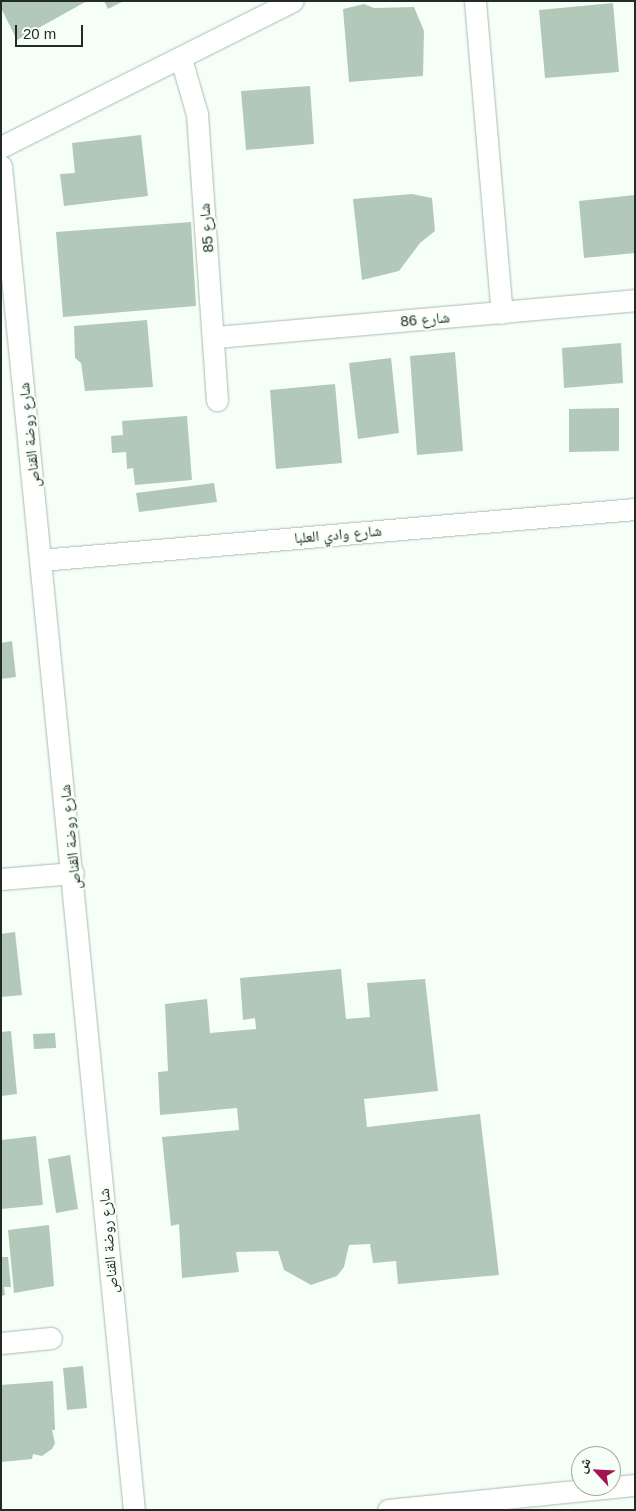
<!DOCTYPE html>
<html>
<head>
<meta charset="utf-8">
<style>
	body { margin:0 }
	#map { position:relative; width:636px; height:1511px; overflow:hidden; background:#f5fff8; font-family:Helvetica,"Noto Naskh Arabic",sans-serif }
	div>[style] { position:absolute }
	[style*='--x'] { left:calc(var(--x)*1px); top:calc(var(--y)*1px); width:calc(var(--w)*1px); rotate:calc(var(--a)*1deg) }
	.building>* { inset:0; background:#b2c9ba }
	.roads { filter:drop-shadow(0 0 1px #a7bdae) drop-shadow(0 0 1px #a7bdae) }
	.minor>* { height:21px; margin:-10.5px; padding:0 10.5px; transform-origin:10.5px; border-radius:10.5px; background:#fff }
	span { translate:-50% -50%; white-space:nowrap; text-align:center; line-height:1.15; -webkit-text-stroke:4.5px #f5fff8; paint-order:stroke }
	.street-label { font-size:15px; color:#222b25 }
	.frame { position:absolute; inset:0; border:2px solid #222b25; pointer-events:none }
	.north { position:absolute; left:571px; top:1446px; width:50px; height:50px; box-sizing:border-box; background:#f5fff8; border:1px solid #a1aaa4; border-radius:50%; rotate:295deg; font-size:14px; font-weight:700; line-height:20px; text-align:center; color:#222b25 }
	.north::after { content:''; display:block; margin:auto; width:18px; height:22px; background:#a41354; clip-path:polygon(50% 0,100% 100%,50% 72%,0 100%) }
	.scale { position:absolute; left:15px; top:25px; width:68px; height:22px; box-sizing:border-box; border:2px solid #222b25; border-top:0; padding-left:6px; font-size:15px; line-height:18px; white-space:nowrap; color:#222b25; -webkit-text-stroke:4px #f5fff8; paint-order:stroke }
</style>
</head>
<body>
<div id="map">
	<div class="building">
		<i style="clip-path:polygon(1px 1px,87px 1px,17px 40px,1px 8px)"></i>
		<i style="clip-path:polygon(104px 1px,124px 1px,108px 9px)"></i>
		<i style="clip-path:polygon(613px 3px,619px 72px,545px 78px,539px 10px)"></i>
		<i style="clip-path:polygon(364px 4px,374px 8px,414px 7px,424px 31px,423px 76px,349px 82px,343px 9px)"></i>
		<i style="clip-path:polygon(310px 86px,314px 144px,246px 150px,241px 91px)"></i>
		<i style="clip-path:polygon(141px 135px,148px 196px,64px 206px,60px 174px,75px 173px,72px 143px)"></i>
		<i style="clip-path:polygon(412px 194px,432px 198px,435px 231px,420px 243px,399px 271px,362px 280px,353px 199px)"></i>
		<i style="clip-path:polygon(635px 195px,635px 253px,584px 258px,579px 201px)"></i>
		<i style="clip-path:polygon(191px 222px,196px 306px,63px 317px,56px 232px)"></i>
		<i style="clip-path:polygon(147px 320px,153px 387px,85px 391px,81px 363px,75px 358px,74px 326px)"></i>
		<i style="clip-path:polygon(621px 343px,623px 383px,564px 388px,562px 348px)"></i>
		<i style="clip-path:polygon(455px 352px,463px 451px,417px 455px,410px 356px)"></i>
		<i style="clip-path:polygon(391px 358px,399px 433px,358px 439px,349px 363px)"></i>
		<i style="clip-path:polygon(335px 384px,342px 463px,276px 469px,270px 390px)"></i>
		<i style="clip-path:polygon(619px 408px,619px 451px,569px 452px,569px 409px)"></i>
		<i style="clip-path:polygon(187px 416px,192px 480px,135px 485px,133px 468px,127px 469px,126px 452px,112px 453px,111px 436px,123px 435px,122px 421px)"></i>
		<i style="clip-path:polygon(214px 483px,217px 502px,139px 512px,136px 493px)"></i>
		<i style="clip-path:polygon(12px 641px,16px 677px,1px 679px,1px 643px)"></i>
		<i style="clip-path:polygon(15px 932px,22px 995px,1px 997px,1px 934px)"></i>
		<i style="clip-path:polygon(341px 969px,346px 1019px,370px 1017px,367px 983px,425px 979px,438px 1091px,364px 1099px,367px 1127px,480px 1114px,499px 1275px,398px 1284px,396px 1261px,373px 1263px,370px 1244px,349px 1245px,344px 1267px,337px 1276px,311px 1285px,284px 1270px,278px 1251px,236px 1252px,239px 1272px,182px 1278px,179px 1224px,171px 1226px,162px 1137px,239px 1130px,237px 1108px,160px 1115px,158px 1072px,168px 1071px,165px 1004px,207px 999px,210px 1033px,256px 1029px,255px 1018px,243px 1020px,240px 978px)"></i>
		<i style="clip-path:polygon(11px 1031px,17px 1094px,1px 1096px,1px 1032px)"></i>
		<i style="clip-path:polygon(55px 1033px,56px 1048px,34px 1049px,33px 1034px)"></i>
		<i style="clip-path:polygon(36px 1136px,43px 1205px,1px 1209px,1px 1140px)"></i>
		<i style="clip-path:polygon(70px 1155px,78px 1209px,56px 1213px,48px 1159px)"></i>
		<i style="clip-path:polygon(49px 1225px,54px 1286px,14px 1293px,8px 1230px)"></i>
		<i style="clip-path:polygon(1px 1257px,8px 1257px,11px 1287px,4px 1287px,5px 1295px,1px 1296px)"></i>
		<i style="clip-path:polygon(83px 1366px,87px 1408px,67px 1410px,63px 1368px)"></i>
		<i style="clip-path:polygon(53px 1381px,55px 1430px,52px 1430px,55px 1443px,52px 1449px,42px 1456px,33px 1454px,32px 1459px,1px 1462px,1px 1385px)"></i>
	</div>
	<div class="roads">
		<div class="minor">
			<i style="--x:475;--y:1;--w:313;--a:85.1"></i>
			<i style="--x:181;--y:59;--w:57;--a:73.8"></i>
			<i style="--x:197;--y:114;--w:287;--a:86"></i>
			<i style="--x:1;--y:147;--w:326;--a:-26.6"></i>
			<i style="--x:1;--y:166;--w:1351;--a:84.35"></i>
			<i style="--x:215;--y:337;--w:422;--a:-5"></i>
			<i style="--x:41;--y:560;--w:596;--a:-4.91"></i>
			<i style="--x:1;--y:879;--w:72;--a:-4.8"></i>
			<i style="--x:1;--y:1343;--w:50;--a:-5.7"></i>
			<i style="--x:388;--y:1510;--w:248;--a:-5.8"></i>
		</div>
	</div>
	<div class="street-label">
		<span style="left:206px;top:228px;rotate:-95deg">شارع 85</span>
		<span style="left:425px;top:319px;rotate:-5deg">شارع 86</span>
		<span style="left:29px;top:435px;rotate:-96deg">شارع روضة القناص</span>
		<span style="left:338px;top:534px;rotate:-5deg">شارع وادي العلبا</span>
		<span style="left:70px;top:837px;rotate:-96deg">شارع روضة القناص</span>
		<span style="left:108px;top:1241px;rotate:-95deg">شارع روضة القناص</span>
	</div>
	<div class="frame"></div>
	<div class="north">ش</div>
	<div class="scale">20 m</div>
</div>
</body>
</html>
